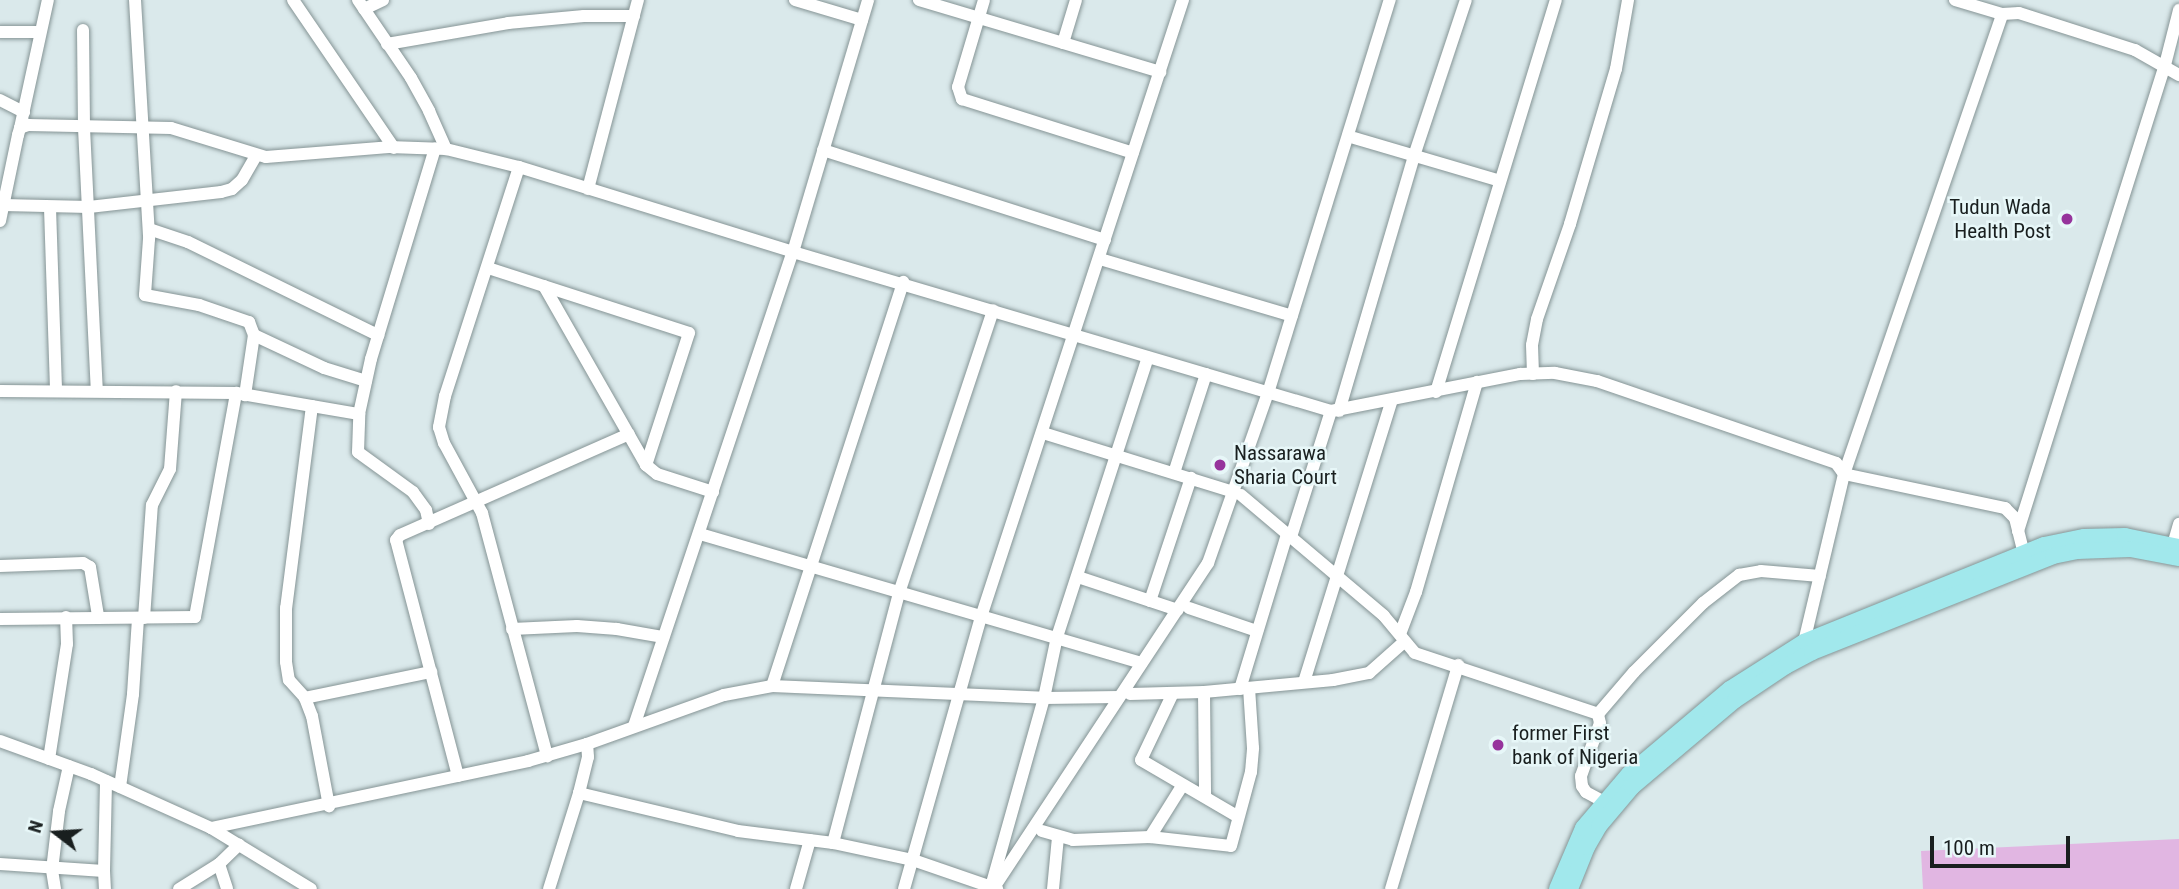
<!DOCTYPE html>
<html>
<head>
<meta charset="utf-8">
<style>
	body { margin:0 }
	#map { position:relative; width:2179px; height:889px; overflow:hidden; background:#dae9eb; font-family:"Roboto Condensed",sans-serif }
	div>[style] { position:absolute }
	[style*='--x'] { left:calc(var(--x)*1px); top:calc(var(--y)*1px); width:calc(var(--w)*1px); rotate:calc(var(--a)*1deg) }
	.green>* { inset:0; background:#e1b6e2 }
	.roads { filter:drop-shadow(0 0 2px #859495) drop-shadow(0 0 2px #859495) }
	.minor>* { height:12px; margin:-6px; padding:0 6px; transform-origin:6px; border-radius:6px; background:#fff }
	.major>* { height:16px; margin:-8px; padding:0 8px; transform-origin:8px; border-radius:8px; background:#a1e8ec }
	.dots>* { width:19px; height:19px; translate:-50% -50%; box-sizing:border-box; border:4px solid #e7f7f8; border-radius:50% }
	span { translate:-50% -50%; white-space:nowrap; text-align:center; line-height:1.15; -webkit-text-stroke:5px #e7f7f8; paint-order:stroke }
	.poi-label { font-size:21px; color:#191f1f }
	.right { translate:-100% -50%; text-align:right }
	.left { translate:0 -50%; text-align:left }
	.north { position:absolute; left:21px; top:798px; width:70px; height:70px; -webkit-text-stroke:5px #e7f7f8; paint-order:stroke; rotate:287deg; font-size:19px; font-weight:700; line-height:28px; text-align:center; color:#191f1f }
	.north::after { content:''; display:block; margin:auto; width:24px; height:32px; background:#191f1f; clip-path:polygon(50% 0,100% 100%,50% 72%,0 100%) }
	.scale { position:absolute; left:1930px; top:836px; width:140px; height:32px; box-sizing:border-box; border:4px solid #191f1f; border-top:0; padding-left:9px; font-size:21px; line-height:24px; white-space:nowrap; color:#191f1f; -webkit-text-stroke:5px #e7f7f8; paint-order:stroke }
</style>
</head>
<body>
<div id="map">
	<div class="green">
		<i style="clip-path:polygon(2179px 839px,2179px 889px,1923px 889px,1921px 851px)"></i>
	</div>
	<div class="roads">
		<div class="minor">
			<i style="--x:135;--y:0;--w:239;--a:86.6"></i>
			<i style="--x:149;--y:239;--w:56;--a:94.1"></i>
			<i style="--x:145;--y:295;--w:55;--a:10.5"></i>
			<i style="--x:199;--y:305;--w:53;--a:18.8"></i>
			<i style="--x:249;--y:322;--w:14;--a:69"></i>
			<i style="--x:254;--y:335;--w:61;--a:98.5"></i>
			<i style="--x:293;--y:0;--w:179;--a:55.7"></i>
			<i style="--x:358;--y:0;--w:94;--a:55.8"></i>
			<i style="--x:411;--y:78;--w:38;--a:61"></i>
			<i style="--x:429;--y:111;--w:42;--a:65.9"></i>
			<i style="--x:795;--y:0;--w:70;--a:16.6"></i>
			<i style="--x:919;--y:0;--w:252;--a:16.6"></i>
			<i style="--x:984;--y:0;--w:91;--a:106.6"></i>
			<i style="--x:958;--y:87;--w:13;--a:72"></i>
			<i style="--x:962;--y:99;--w:179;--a:17.5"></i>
			<i style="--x:1955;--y:0;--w:49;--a:16.6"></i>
			<i style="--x:2002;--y:14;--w:17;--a:-3"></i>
			<i style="--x:2019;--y:13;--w:122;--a:17.7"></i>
			<i style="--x:2135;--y:50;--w:51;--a:29.6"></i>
			<i style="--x:364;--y:9;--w:21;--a:-25"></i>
			<i style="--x:83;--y:30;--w:98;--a:89.4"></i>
			<i style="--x:84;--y:128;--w:263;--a:87.2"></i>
			<i style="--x:0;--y:32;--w:40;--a:0"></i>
			<i style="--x:1063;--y:43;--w:45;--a:-73.2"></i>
			<i style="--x:387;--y:44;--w:123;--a:-9.8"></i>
			<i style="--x:508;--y:23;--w:76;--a:-5.3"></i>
			<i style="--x:584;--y:16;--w:50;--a:0"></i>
			<i style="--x:0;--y:100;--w:27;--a:27"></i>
			<i style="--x:20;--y:128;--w:131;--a:-77.7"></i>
			<i style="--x:1354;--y:138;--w:152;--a:16.4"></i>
			<i style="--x:823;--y:150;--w:296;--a:17.7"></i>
			<i style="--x:519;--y:167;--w:241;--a:107.9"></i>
			<i style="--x:445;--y:396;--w:32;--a:101"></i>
			<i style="--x:439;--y:427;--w:17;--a:73"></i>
			<i style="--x:444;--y:443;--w:80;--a:61.5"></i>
			<i style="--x:482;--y:513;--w:252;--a:75"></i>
			<i style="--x:588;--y:189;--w:196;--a:-75.2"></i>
			<i style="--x:3;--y:205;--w:86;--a:1.3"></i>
			<i style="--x:89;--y:207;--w:133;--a:-6.5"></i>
			<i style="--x:221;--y:192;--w:11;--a:-15"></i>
			<i style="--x:232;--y:189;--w:13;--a:-42"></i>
			<i style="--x:242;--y:180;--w:28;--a:-60"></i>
			<i style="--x:50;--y:208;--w:183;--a:88.1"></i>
			<i style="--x:0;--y:221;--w:88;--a:-78.2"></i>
			<i style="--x:18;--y:135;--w:7;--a:-74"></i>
			<i style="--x:20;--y:128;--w:9;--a:-21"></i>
			<i style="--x:28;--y:125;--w:143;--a:1.2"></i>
			<i style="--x:171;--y:128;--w:99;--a:17"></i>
			<i style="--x:266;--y:157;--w:123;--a:-4.6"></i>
			<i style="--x:389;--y:147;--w:57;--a:2"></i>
			<i style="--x:446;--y:149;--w:75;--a:13.9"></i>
			<i style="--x:519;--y:167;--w:287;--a:17.2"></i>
			<i style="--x:793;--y:252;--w:561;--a:16.46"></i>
			<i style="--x:1331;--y:411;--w:193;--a:-11.1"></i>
			<i style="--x:1520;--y:374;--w:35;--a:-2"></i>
			<i style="--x:1555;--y:373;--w:43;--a:10.8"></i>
			<i style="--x:1597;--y:381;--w:253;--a:18.9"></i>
			<i style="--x:1836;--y:463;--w:14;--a:54"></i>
			<i style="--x:1844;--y:474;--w:165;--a:11.9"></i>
			<i style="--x:2005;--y:508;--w:14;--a:45"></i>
			<i style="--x:2015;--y:518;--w:45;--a:76"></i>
			<i style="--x:149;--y:229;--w:41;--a:18.4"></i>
			<i style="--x:188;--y:242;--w:212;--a:26.1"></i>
			<i style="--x:1100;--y:259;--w:200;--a:16.5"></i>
			<i style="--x:488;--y:268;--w:211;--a:17.9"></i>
			<i style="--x:689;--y:333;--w:139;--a:108"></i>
			<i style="--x:544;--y:286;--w:206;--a:60.3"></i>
			<i style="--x:646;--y:465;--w:14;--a:39"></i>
			<i style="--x:657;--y:474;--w:59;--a:17.8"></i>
			<i style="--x:254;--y:335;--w:77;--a:25.2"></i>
			<i style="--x:324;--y:368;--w:44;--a:17.2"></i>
			<i style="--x:1533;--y:374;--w:29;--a:-92"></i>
			<i style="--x:1532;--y:345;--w:26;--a:-79"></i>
			<i style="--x:1537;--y:319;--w:101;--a:-70.8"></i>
			<i style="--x:1570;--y:224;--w:162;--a:-73.5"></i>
			<i style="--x:1616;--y:69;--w:70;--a:-80.1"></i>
			<i style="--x:0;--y:391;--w:236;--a:0.5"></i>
			<i style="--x:236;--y:393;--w:125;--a:9.7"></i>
			<i style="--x:1436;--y:392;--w:410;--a:-73"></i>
			<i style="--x:312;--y:406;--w:204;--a:97.3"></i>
			<i style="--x:286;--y:608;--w:54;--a:90"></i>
			<i style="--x:286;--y:662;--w:18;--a:81"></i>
			<i style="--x:289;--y:680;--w:24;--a:48"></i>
			<i style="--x:305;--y:698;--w:19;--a:69"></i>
			<i style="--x:312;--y:716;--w:92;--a:79.3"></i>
			<i style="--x:1339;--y:411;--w:266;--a:-73.6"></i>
			<i style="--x:1414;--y:156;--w:164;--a:-71.6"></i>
			<i style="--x:1043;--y:433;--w:200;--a:17.2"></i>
			<i style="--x:1174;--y:473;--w:104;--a:-72.1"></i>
			<i style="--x:1241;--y:495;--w:187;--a:40.2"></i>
			<i style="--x:1384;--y:616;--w:48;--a:50"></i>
			<i style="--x:1415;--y:653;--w:193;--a:18.4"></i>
			<i style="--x:429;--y:524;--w:14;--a:-102"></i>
			<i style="--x:426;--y:510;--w:22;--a:-126"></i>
			<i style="--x:413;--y:492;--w:68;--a:-144"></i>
			<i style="--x:358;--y:452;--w:38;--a:-88"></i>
			<i style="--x:359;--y:414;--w:56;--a:-77.7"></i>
			<i style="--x:371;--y:359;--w:220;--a:-73.1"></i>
			<i style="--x:2018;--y:531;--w:489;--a:-72.5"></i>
			<i style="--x:2165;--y:65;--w:57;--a:-75.7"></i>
			<i style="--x:700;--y:534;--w:460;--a:16.3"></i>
			<i style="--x:1291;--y:537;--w:132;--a:-72.4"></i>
			<i style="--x:2173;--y:545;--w:22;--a:-74"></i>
			<i style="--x:0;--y:566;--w:83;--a:-2.1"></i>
			<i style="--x:83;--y:563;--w:8;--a:30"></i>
			<i style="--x:90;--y:567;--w:50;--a:80.7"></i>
			<i style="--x:1078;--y:577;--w:105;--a:18.3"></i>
			<i style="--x:1150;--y:601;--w:130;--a:-71.6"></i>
			<i style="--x:1189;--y:608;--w:72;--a:18.7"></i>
			<i style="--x:144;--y:618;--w:113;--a:-86"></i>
			<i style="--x:152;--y:505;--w:40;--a:-63.4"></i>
			<i style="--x:170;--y:469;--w:78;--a:-85.6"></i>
			<i style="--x:0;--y:619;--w:195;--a:-0.6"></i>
			<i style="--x:195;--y:617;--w:228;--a:-79.6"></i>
			<i style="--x:512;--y:629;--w:65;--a:-2.6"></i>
			<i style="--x:577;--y:626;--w:40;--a:4.3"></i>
			<i style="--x:617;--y:629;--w:47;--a:9.9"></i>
			<i style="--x:1400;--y:634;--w:45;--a:-69.1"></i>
			<i style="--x:1416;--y:592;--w:219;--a:-73.8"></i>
			<i style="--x:1804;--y:642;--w:173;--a:-76.6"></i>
			<i style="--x:1844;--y:474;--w:486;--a:-71"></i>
			<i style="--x:1304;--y:682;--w:293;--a:-72.7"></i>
			<i style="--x:772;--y:686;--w:425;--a:-72"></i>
			<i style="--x:1240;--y:689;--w:162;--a:-73.1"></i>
			<i style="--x:1204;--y:692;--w:104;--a:89.4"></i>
			<i style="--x:1173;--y:693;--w:74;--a:115.5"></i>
			<i style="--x:1141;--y:760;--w:111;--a:30.3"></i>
			<i style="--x:1130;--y:694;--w:74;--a:-1.5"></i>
			<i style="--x:1204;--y:692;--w:130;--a:-5.3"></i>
			<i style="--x:1333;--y:680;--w:37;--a:-11"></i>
			<i style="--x:1369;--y:673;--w:47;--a:-41.5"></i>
			<i style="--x:305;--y:698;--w:129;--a:-11.7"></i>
			<i style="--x:634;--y:726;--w:500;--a:-71.5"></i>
			<i style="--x:793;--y:252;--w:263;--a:-73.4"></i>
			<i style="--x:0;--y:741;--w:97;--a:19.9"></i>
			<i style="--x:91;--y:774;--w:132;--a:24.2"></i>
			<i style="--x:211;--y:828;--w:117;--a:31.4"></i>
			<i style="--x:49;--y:759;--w:116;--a:-81.1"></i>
			<i style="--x:67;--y:644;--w:27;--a:-92"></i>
			<i style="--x:458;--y:776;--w:244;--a:-104.7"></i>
			<i style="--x:396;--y:540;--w:6;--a:-51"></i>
			<i style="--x:400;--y:535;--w:250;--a:-23.8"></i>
			<i style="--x:120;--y:787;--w:94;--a:-82"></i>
			<i style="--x:133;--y:694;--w:76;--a:-86.2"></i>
			<i style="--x:579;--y:793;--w:163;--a:13.4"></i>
			<i style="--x:738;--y:831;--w:96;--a:7.2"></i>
			<i style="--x:833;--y:843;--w:82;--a:12"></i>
			<i style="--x:913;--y:860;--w:89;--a:19"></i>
			<i style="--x:1610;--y:805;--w:27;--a:-152"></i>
			<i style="--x:1586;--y:792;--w:7;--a:-124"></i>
			<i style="--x:1582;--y:786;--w:10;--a:-96"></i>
			<i style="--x:1581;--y:776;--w:56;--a:-70.3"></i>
			<i style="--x:1600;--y:723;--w:9;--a:-103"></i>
			<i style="--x:1598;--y:714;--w:55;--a:-49.4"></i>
			<i style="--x:1634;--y:672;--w:98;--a:-45"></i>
			<i style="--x:1703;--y:603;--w:46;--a:-37.9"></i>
			<i style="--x:1739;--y:575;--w:22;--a:-10"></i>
			<i style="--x:1761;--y:571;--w:59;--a:4.8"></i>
			<i style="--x:211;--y:828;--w:324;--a:-11.9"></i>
			<i style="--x:528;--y:761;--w:61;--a:-16.1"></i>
			<i style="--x:587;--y:744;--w:145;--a:-19.7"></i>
			<i style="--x:724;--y:695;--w:49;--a:-10.6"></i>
			<i style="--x:772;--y:686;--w:272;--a:2.5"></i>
			<i style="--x:1044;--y:698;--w:75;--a:-0.8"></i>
			<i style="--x:1042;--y:831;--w:32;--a:16"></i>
			<i style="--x:1073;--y:840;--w:77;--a:-2.2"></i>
			<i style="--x:1150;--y:837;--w:81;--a:6.3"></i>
			<i style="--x:1231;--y:846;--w:77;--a:-74.9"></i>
			<i style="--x:1251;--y:772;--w:24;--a:-85"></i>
			<i style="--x:1253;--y:748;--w:60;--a:-93.8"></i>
			<i style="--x:1150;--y:837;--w:60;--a:-57.9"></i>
			<i style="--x:833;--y:843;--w:259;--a:-75.2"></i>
			<i style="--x:899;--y:593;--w:298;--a:-71.6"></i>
			<i style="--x:0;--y:864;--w:104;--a:3.9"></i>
			<i style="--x:104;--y:871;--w:18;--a:87"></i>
			<i style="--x:219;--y:864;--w:26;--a:72"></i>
			<i style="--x:104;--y:871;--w:90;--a:-88.7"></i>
			<i style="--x:992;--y:883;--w:192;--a:-74.3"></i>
			<i style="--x:1044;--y:698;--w:62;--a:-78"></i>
			<i style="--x:1057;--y:637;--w:294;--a:-72"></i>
			<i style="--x:55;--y:889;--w:19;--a:-99"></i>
			<i style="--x:52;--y:870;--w:59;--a:-83.2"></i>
			<i style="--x:59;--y:811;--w:46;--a:-77.5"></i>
			<i style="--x:179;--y:889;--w:47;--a:-32"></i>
			<i style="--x:219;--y:864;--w:28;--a:-44"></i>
			<i style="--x:549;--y:889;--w:101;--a:-72.6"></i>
			<i style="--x:579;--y:793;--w:37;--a:-76"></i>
			<i style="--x:588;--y:757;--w:13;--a:-94"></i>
			<i style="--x:796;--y:889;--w:51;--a:-74.1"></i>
			<i style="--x:904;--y:889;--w:283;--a:-74.2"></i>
			<i style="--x:981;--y:617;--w:649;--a:-71.87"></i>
			<i style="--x:993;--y:889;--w:391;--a:-56.6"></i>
			<i style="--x:1208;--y:563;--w:180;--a:-70.6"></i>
			<i style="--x:1268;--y:393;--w:412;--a:-72.8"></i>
			<i style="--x:1053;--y:889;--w:52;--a:-84.5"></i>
			<i style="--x:1391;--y:889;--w:234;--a:-73.3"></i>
		</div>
		<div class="major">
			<i style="--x:1557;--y:889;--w:66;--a:-66.9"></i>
			<i style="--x:1583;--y:828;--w:71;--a:-49.6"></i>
			<i style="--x:1629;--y:774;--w:132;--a:-40.1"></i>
			<i style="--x:1730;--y:689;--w:88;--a:-32.4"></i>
			<i style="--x:1804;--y:642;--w:259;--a:-22"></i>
			<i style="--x:2044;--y:545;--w:41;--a:-11.3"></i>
			<i style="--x:2084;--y:537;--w:41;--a:-1.4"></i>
			<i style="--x:2125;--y:536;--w:55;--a:11.5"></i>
			<i style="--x:1570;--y:889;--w:45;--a:-68"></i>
			<i style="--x:1587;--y:847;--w:24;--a:-60"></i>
			<i style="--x:1599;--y:826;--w:51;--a:-49.8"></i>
			<i style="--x:1632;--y:787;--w:135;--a:-40.2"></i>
			<i style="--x:1735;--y:700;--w:61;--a:-33.7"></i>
			<i style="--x:1786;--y:666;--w:30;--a:-28"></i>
			<i style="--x:1812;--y:652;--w:259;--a:-21.7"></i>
			<i style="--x:2053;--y:556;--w:25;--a:-12"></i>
			<i style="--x:2077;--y:551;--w:53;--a:-2.2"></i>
			<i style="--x:2130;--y:549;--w:50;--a:10.4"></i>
		</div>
	</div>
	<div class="dots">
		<i style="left:2067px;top:219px;background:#96349c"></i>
		<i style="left:1220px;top:465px;background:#96349c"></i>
		<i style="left:1498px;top:745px;background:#96349c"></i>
	</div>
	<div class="poi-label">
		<span class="right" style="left:2051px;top:219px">Tudun Wada<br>Health Post</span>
		<span class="left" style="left:1234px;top:465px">Nassarawa<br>Sharia Court</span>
		<span class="left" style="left:1512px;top:745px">former First<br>bank of Nigeria</span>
	</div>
	<div class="north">N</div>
	<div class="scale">100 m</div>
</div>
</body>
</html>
